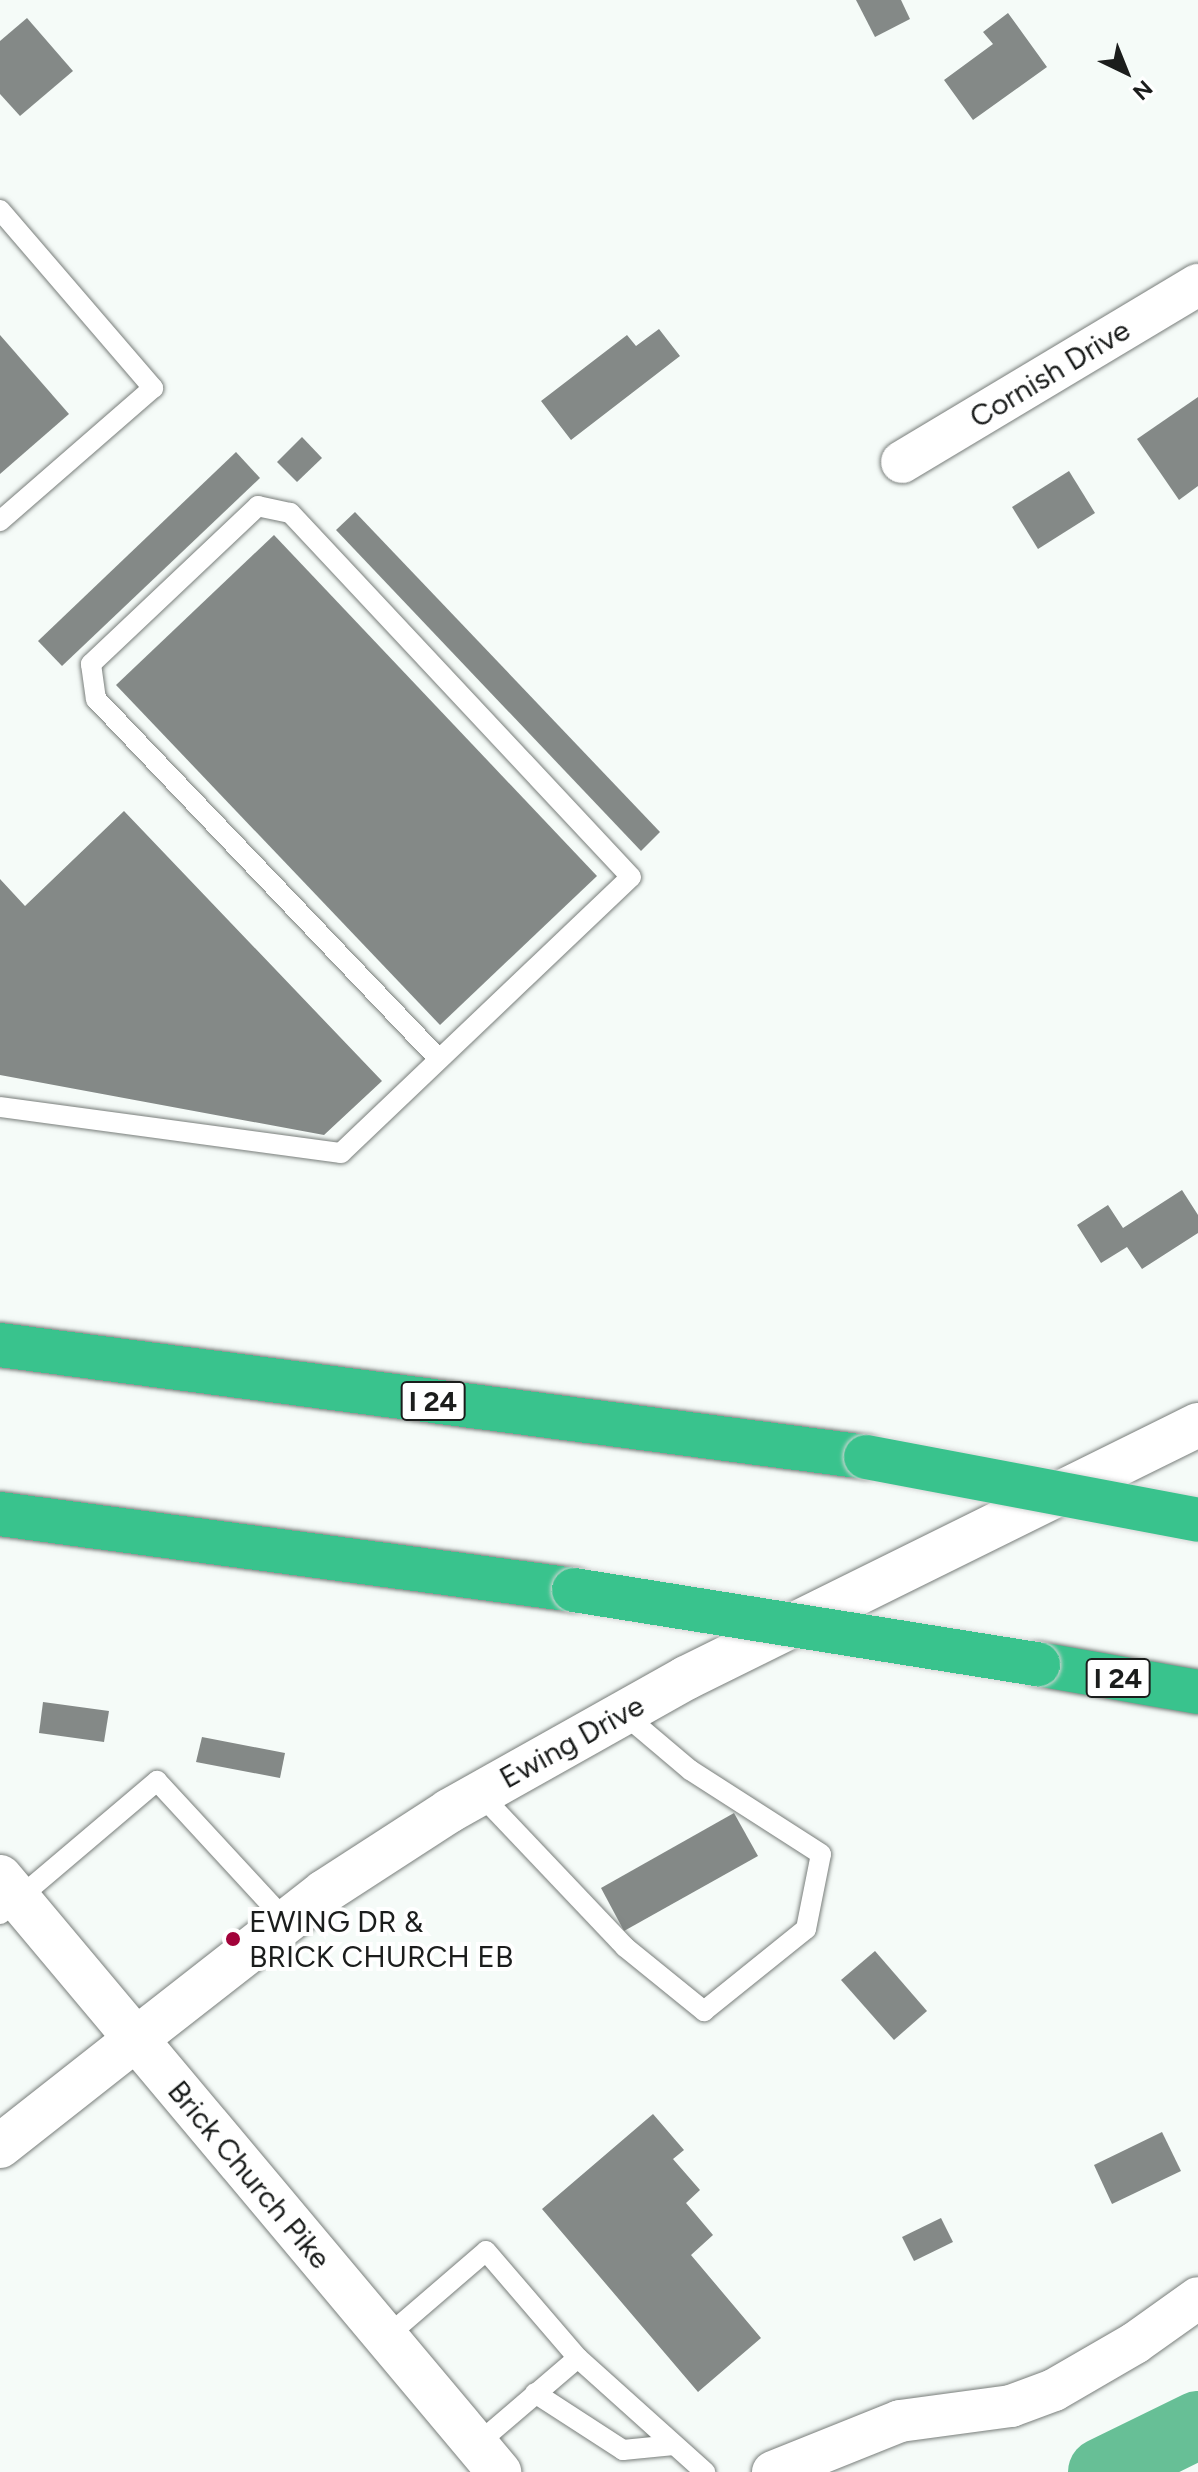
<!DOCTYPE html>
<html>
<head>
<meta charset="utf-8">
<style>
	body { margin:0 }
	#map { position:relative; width:1198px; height:2472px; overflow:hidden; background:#f5fbf8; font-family:Figtree,sans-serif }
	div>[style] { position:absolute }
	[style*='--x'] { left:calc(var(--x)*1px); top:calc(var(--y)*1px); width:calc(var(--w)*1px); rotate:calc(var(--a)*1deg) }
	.river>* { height:68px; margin:-34px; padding:0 34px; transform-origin:34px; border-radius:34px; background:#67bf96 }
	.building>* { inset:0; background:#848987 }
	.roads { filter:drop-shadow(0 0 2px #797e7b) drop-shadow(0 0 2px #797e7b) }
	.service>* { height:20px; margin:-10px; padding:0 10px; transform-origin:10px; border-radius:10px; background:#fff }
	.minor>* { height:42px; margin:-21px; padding:0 21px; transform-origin:21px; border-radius:21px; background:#fff }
	.tertiary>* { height:44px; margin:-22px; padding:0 22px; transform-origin:22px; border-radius:22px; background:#fff }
	.secondary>* { height:44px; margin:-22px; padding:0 22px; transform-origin:22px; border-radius:22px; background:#fff }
	.motorway>* { height:44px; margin:-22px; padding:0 22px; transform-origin:22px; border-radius:22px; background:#39c38d }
	.bridges { filter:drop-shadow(0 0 2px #d6d6d6) drop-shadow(0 0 2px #d6d6d6) }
	.motorway-bridge>* { height:44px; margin:-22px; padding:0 22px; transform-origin:22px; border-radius:22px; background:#39c38d }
	.dots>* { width:22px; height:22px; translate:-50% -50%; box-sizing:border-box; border:4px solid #fff; border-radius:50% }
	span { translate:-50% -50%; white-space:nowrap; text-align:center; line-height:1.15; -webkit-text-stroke:8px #fff; paint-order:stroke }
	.shield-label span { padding:2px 6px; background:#fff; border:2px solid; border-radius:6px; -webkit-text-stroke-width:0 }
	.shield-label { font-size:28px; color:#1b1d1c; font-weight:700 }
	.street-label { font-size:30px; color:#1b1d1c }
	.poi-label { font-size:30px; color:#1b1d1c }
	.left { translate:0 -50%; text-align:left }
	.north { position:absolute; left:1086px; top:32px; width:80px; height:80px; -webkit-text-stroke:6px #fff; paint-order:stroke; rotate:137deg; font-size:22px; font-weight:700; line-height:32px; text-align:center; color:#1b1d1c }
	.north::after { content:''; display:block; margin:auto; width:28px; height:36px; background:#1b1d1c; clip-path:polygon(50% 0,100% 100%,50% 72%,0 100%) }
</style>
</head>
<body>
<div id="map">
	<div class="river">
		<i style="--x:1102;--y:2472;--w:107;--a:-26.1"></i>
	</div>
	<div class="building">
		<i style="clip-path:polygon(856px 0,901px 0,910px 19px,875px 37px)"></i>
		<i style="clip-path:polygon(1008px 13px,1047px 67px,973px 120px,944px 80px,993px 44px,983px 32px)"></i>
		<i style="clip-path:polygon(27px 18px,73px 71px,20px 116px,0 94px,0 41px)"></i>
		<i style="clip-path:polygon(659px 329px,680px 356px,571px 440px,541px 401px,627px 335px,636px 346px)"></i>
		<i style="clip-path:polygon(0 335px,69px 414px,0 474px)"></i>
		<i style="clip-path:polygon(1198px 397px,1198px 486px,1179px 500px,1137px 439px)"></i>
		<i style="clip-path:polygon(302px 437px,322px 458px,297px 482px,277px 462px)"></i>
		<i style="clip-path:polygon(236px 452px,260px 478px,62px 666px,38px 641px)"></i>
		<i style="clip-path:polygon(1069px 471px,1095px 513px,1038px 549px,1012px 507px)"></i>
		<i style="clip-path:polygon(355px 512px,660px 832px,641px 851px,336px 530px)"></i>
		<i style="clip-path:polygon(274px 535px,597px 876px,440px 1025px,116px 685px)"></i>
		<i style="clip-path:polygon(124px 811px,382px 1081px,324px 1135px,0 1075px,0 879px,25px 906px)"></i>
		<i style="clip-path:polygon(1182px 1190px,1198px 1215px,1198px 1233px,1142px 1269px,1127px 1247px,1101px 1263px,1077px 1225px,1108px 1205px,1123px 1228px)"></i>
		<i style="clip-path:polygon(43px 1702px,109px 1711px,104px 1742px,39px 1733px)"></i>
		<i style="clip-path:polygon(202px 1737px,285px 1753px,280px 1778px,196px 1762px)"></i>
		<i style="clip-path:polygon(734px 1813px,758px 1856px,624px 1931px,601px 1888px)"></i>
		<i style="clip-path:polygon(875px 1951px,927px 2011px,894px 2040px,841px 1980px)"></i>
		<i style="clip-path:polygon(653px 2114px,684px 2150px,673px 2159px,700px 2190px,686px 2203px,713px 2235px,691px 2255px,761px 2338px,698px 2392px,542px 2209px)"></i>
		<i style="clip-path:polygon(1162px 2132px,1181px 2171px,1112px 2204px,1094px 2165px)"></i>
		<i style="clip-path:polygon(941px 2218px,953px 2242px,914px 2261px,902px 2237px)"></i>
	</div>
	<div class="roads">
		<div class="service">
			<i style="--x:0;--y:210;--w:235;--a:49.3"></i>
			<i style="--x:153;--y:388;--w:203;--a:139"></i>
			<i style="--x:0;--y:1107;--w:344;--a:7.7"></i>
			<i style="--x:341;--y:1153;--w:400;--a:-43.6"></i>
			<i style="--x:631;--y:877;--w:499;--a:-133.1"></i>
			<i style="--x:290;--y:513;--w:33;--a:-168"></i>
			<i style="--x:258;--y:506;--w:230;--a:136.6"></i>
			<i style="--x:91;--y:664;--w:35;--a:82"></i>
			<i style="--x:96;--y:699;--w:497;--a:46.4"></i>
			<i style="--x:480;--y:1794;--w:211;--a:46.5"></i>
			<i style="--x:625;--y:1947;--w:102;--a:39"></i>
			<i style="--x:704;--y:2011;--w:131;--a:-38.8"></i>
			<i style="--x:806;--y:1929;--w:76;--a:-78.7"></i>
			<i style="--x:821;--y:1854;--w:156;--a:-147.3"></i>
			<i style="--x:690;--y:1770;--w:87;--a:-139.7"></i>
			<i style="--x:0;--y:1914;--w:206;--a:-40.3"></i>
			<i style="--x:157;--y:1781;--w:190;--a:47.3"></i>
			<i style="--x:385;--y:2338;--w:133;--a:-40.7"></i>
			<i style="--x:486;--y:2251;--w:141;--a:49.3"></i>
			<i style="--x:578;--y:2358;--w:171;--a:41.9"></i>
			<i style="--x:535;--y:2393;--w:105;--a:32.9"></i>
			<i style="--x:623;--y:2450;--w:51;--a:-5.6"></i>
			<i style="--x:476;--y:2445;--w:134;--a:-40.5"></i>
		</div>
		<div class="minor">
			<i style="--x:902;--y:462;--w:345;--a:-30.9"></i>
			<i style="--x:773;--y:2472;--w:137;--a:-21.9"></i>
			<i style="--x:900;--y:2421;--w:112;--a:-7.7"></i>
			<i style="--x:1011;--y:2406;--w:46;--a:-20.4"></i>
			<i style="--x:1054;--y:2390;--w:94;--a:-30.1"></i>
			<i style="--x:1135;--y:2343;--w:77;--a:-35.5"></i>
		</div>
		<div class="tertiary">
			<i style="--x:136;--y:2039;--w:239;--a:-38"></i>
			<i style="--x:324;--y:1892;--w:149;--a:-32.9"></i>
			<i style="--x:449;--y:1811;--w:272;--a:-29.3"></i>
			<i style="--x:686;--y:1678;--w:571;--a:-26.3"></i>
		</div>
		<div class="secondary">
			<i style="--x:0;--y:1877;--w:777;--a:50.01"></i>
			<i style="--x:0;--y:2146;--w:173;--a:-38.2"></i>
		</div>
		<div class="motorway">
			<i style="--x:0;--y:1345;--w:873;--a:7.37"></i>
			<i style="--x:0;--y:1514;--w:579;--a:7.54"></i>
			<i style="--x:1038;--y:1664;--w:162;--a:9.9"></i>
		</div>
	</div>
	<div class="bridges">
		<div class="motorway-bridge">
			<i style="--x:866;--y:1457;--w:338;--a:10.7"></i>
			<i style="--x:574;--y:1590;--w:470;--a:9.1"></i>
		</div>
	</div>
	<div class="dots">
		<i style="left:233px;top:1939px;background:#a2033a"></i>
	</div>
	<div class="shield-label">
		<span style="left:433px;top:1401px">I 24</span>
		<span style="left:1118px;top:1678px">I 24</span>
	</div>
	<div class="street-label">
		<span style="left:1050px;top:374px;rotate:-31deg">Cornish Drive</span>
		<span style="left:572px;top:1742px;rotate:-29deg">Ewing Drive</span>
		<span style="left:249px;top:2175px;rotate:50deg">Brick Church Pike</span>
	</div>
	<div class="poi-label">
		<span class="left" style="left:249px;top:1939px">EWING DR &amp;<br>BRICK CHURCH EB</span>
	</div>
	<div class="north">N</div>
</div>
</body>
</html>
